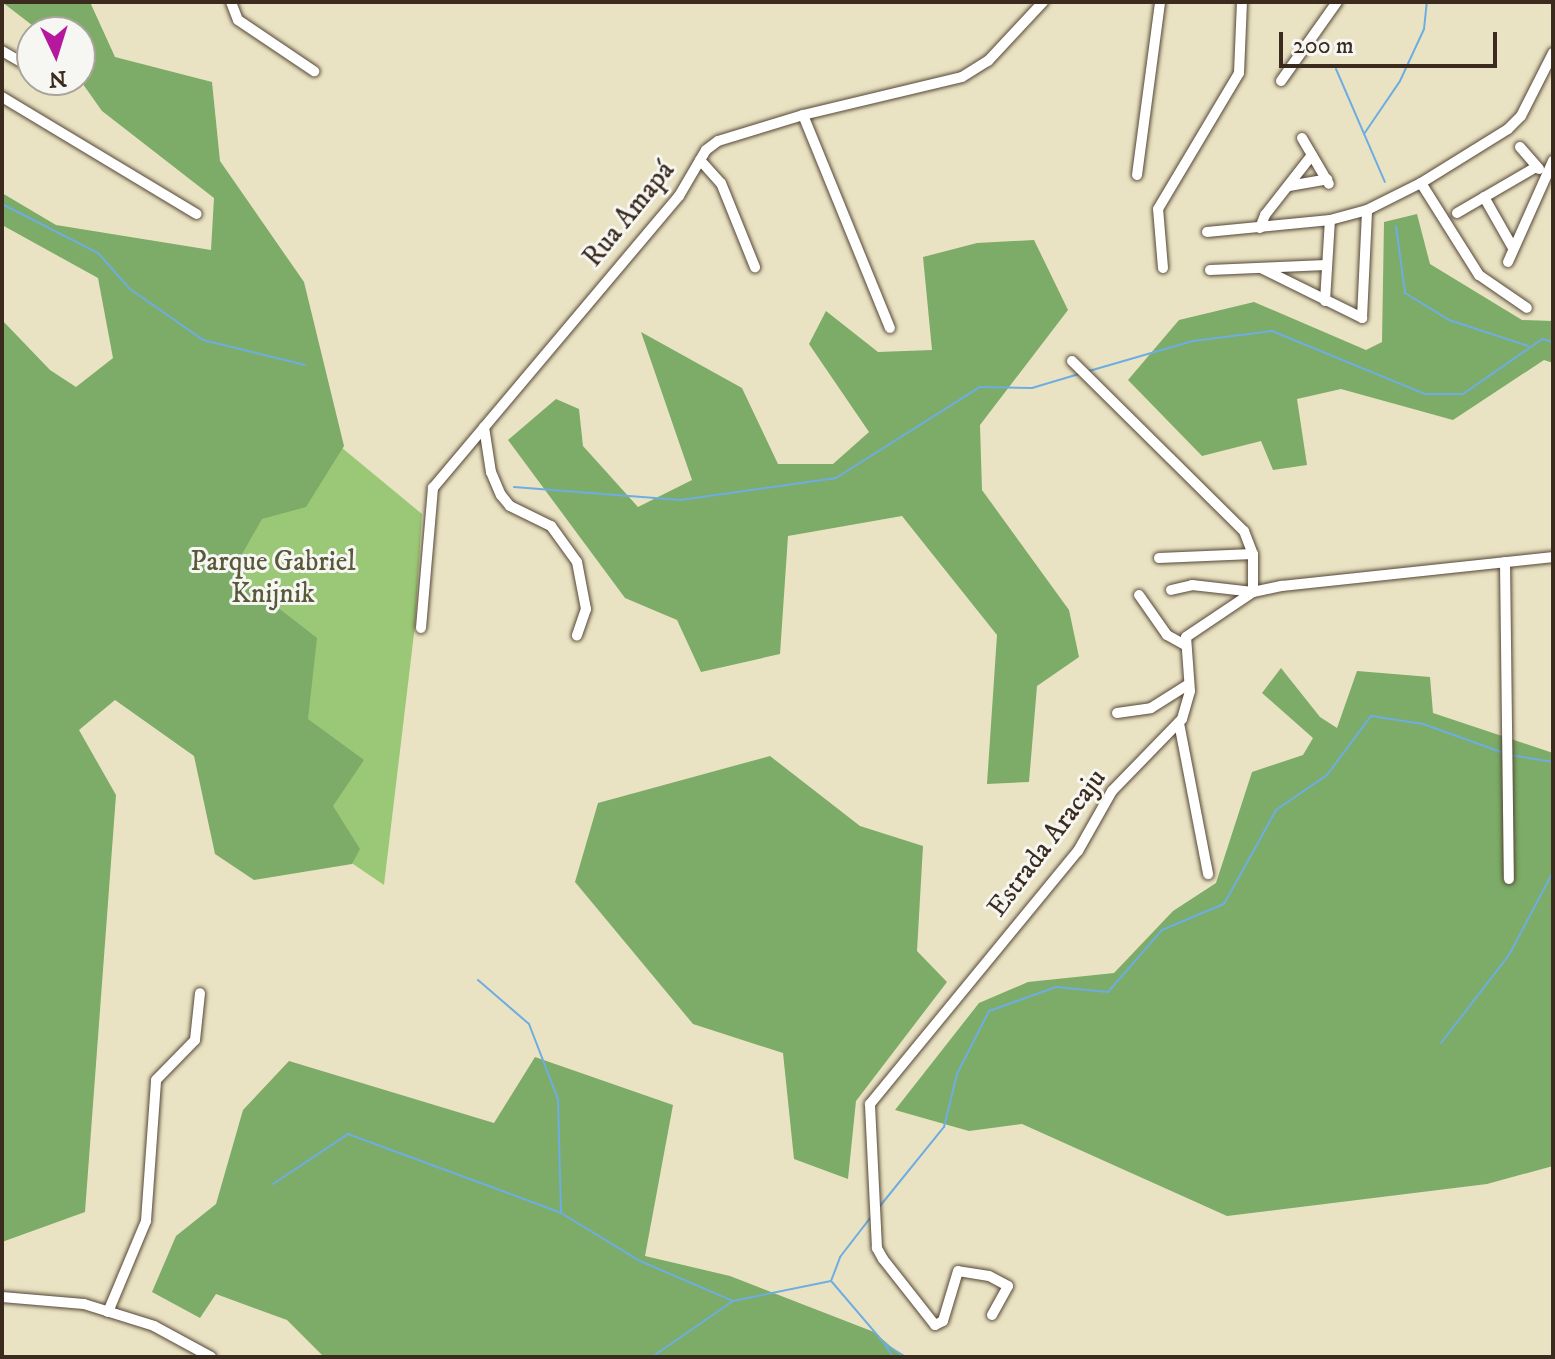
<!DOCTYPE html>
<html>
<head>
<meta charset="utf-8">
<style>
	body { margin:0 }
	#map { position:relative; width:1555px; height:1359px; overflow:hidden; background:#eae3c3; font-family:"IM FELL DW Pica",serif }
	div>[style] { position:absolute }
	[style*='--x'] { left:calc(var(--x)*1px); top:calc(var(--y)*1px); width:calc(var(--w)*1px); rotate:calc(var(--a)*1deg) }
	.green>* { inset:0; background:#9bc876 }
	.forest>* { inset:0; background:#7cac67 }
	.stream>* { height:2px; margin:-1px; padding:0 1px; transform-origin:1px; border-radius:1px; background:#6eade1 }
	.roads { filter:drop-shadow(0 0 2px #554637) drop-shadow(0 0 2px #554637) }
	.minor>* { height:10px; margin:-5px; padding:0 5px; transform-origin:5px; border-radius:5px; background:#fff }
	span { translate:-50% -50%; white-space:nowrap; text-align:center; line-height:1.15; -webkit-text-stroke:6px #f6f6f2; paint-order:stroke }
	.street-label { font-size:28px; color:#3b2a1e }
	.park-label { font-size:28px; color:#585938 }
	.frame { position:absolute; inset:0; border:4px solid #3b2a1e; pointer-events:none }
	.north { position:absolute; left:16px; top:16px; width:80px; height:80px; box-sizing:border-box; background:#f6f6f2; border:2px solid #aba49d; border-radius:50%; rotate:176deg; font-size:22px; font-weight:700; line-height:32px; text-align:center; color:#3b2a1e }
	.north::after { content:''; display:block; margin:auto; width:28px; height:36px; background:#b5179e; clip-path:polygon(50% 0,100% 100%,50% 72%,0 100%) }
	.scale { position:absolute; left:1279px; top:32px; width:218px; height:36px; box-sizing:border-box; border:4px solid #3b2a1e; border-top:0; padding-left:10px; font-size:24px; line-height:28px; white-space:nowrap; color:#3b2a1e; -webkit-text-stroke:6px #f6f6f2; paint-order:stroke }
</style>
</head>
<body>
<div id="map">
	<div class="green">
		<i style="clip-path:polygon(272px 390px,422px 514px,415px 625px,384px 885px,194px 756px,2px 505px)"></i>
	</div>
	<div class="forest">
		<i style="clip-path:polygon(2px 2px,90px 2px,115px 57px,212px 82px,220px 161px,304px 282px,344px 446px,306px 507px,262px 519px,232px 572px,317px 638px,308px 719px,364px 760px,333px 806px,360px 849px,352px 864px,254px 880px,215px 854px,194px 756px,115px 700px,79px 730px,116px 795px,85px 1212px,2px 1242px,2px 320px,50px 370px,76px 387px,113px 358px,98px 278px,2px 225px,2px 193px,56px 225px,211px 250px,214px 198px,102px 111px,80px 80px,80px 32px,41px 32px)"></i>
		<i style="clip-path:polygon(1417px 214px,1430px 264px,1522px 320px,1553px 321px,1553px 363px,1544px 360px,1453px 420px,1341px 389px,1297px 399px,1307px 465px,1273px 470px,1261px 441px,1202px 456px,1128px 380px,1179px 320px,1254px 302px,1366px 350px,1382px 342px,1384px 222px)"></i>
		<i style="clip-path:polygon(1034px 240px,1068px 310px,980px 425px,982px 490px,1069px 610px,1079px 657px,1037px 686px,1029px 782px,987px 784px,997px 635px,902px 516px,788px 536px,780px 654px,701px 672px,677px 620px,625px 598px,508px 440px,556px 399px,579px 409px,583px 446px,638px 507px,692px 480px,641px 332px,742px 388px,778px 464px,833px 464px,869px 432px,809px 344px,826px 311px,878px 352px,932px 350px,923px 257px,977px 243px)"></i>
		<i style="clip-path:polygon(1281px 668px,1320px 717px,1337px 728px,1357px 671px,1430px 677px,1433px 713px,1553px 753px,1553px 1166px,1487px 1184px,1227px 1216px,1022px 1124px,969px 1131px,895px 1110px,979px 1003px,1028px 982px,1114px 973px,1173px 911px,1216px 883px,1252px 772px,1303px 755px,1313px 738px,1262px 693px)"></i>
		<i style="clip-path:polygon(770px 756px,860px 826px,923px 846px,917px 951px,947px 982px,856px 1101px,848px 1179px,794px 1159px,783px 1053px,693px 1024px,575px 882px,598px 803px)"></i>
		<i style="clip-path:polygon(535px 1057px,673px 1105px,645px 1256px,730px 1276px,874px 1332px,903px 1357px,324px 1357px,287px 1320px,216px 1294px,200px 1318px,152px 1292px,176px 1236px,216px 1204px,243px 1110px,289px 1061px,494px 1123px)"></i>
	</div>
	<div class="stream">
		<i style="--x:1336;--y:69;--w:123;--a:66.6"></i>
		<i style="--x:1364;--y:134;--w:64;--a:-55.8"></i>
		<i style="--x:1400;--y:81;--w:57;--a:-65.2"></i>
		<i style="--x:1424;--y:29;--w:27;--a:-84"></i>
		<i style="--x:2;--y:204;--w:108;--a:27"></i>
		<i style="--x:98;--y:253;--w:48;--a:48.4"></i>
		<i style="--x:130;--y:289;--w:89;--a:34.9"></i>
		<i style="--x:203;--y:340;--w:105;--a:13.8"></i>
		<i style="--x:1396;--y:226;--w:68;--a:82.3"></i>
		<i style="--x:1405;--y:293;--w:52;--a:31.5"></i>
		<i style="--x:1449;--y:320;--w:83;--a:18.2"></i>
		<i style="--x:1089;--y:371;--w:108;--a:-16.1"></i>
		<i style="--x:1193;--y:341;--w:80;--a:-7.2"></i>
		<i style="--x:1272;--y:331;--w:165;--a:22.4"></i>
		<i style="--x:1425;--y:394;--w:38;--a:0"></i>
		<i style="--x:1463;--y:394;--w:96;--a:-34.8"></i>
		<i style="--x:1542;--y:339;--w:11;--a:15"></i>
		<i style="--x:514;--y:487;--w:167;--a:4.5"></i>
		<i style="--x:680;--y:500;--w:158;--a:-8"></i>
		<i style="--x:836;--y:478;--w:170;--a:-32.3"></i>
		<i style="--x:980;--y:387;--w:52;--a:1.1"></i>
		<i style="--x:1032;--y:388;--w:49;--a:-16.6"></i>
		<i style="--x:1511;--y:755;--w:43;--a:9.5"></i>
		<i style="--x:478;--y:980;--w:67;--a:40.8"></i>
		<i style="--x:529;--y:1024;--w:80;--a:68.9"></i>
		<i style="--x:558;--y:1099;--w:114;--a:88.5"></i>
		<i style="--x:1441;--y:1043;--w:111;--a:-52.3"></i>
		<i style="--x:1509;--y:955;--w:94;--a:-62.1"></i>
		<i style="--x:273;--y:1184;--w:90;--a:-33.7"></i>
		<i style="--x:348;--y:1134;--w:227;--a:20.3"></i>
		<i style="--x:561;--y:1213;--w:92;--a:31.3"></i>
		<i style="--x:640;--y:1261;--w:101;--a:23.3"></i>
		<i style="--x:880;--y:1206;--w:102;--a:-51"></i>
		<i style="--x:944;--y:1127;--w:55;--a:-76.2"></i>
		<i style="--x:957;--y:1074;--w:71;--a:-63.1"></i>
		<i style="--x:989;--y:1011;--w:71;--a:-19.7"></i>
		<i style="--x:1056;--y:987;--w:52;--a:5.5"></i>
		<i style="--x:1108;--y:992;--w:82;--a:-48.9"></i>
		<i style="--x:1162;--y:930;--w:67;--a:-22.8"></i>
		<i style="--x:1224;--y:904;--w:107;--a:-61"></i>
		<i style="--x:1276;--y:810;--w:62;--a:-34.5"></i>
		<i style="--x:1327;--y:775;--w:74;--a:-53.3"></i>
		<i style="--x:1371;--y:716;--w:53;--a:8.7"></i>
		<i style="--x:1423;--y:724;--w:86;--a:19.7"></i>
		<i style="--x:832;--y:1282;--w:82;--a:49.5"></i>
		<i style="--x:885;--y:1344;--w:25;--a:32"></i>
		<i style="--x:885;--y:1345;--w:14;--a:56"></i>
		<i style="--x:652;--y:1357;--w:98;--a:-34.7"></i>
		<i style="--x:733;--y:1301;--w:100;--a:-11.5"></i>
		<i style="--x:831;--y:1281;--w:26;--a:-69"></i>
		<i style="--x:840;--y:1257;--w:51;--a:-52.2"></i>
	</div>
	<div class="roads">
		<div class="minor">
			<i style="--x:231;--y:2;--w:19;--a:69"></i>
			<i style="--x:238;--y:20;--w:92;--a:33.9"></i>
			<i style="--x:2;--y:51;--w:34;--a:30"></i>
			<i style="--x:1281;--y:81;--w:97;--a:-54.7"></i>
			<i style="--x:2;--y:97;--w:227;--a:31"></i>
			<i style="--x:803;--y:115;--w:230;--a:67.8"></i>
			<i style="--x:1302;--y:138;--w:53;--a:59.6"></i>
			<i style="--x:1520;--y:147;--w:29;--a:49"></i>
			<i style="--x:700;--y:160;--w:31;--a:48"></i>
			<i style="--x:721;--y:183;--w:91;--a:68"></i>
			<i style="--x:1137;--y:175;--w:175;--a:-82.4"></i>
			<i style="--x:1421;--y:183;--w:109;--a:57.8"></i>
			<i style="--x:1479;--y:275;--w:58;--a:34.5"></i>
			<i style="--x:1289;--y:186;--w:39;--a:-10"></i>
			<i style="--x:1484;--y:197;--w:59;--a:60.4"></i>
			<i style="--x:1457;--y:213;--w:91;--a:-30.2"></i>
			<i style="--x:1260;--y:228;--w:14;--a:-69"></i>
			<i style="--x:1265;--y:215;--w:76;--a:-51.9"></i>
			<i style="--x:1207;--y:232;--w:124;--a:-5.6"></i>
			<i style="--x:1330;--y:220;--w:38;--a:-15"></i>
			<i style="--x:1367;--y:210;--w:60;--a:-26.6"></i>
			<i style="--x:1421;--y:183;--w:102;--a:-31.8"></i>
			<i style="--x:1508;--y:129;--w:18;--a:-45"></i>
			<i style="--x:1521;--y:116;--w:71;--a:-63.1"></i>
			<i style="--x:1508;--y:262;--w:111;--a:-66"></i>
			<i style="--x:1163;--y:268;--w:59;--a:-94.8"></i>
			<i style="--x:1158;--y:209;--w:158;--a:-59.2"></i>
			<i style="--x:1239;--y:73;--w:71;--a:-87.6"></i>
			<i style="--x:1261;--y:268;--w:113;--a:26.3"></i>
			<i style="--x:1362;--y:318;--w:108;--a:-87.3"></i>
			<i style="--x:1210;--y:270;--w:116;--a:-2.5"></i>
			<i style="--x:1325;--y:301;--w:81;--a:-86.5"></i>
			<i style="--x:1072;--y:361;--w:242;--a:44.7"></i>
			<i style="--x:1244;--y:531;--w:25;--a:69"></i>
			<i style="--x:1253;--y:554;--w:38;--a:90"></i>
			<i style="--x:484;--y:427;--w:46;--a:81.2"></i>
			<i style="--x:491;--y:472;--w:25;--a:67"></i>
			<i style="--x:501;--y:495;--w:14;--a:51"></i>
			<i style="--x:510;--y:506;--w:46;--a:26"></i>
			<i style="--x:551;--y:526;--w:44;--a:54.2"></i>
			<i style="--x:577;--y:562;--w:48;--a:79.2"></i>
			<i style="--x:586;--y:609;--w:28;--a:109"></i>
			<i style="--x:1159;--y:558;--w:94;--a:-2.4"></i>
			<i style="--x:1505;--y:562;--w:317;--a:89.3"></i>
			<i style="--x:1171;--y:590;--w:22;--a:-13"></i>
			<i style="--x:1192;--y:585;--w:61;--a:6.5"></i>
			<i style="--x:1139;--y:595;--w:49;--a:55"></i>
			<i style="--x:1167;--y:635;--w:21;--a:29"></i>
			<i style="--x:421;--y:628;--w:141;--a:-85.1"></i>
			<i style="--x:433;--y:488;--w:382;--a:-49.9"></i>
			<i style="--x:679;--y:196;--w:53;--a:-59.6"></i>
			<i style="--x:706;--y:150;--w:15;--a:-37"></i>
			<i style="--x:718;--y:141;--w:89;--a:-17"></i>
			<i style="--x:803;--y:115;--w:163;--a:-13.4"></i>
			<i style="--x:962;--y:77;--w:31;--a:-32"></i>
			<i style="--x:988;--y:61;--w:81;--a:-47"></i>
			<i style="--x:1117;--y:713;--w:34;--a:-8"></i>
			<i style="--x:1151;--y:708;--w:45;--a:-32.3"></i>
			<i style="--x:1179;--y:723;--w:154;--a:79.1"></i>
			<i style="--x:2;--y:1297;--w:82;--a:4.9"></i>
			<i style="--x:84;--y:1304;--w:73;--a:17.4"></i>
			<i style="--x:154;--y:1326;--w:65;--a:28.5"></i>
			<i style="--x:108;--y:1312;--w:99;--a:-67.3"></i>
			<i style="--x:146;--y:1221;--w:141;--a:-85.9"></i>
			<i style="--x:156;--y:1080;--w:56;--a:-45.7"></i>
			<i style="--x:195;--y:1040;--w:47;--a:-83.9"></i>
			<i style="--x:992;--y:1315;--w:33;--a:-61"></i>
			<i style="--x:1008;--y:1286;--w:21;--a:-152"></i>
			<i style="--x:989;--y:1276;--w:31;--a:-171"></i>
			<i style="--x:958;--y:1271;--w:52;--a:106.7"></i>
			<i style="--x:943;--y:1321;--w:9;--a:153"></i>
			<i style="--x:935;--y:1325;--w:84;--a:-128.2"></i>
			<i style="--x:883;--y:1259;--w:13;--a:-119"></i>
			<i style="--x:877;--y:1248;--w:144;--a:-92.8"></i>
			<i style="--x:870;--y:1104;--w:328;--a:-50.6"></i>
			<i style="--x:1078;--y:851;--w:69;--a:-60.5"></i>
			<i style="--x:1112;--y:791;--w:100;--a:-45.8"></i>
			<i style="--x:1182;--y:719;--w:29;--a:-74"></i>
			<i style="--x:1190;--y:691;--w:54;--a:-94.2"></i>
			<i style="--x:1186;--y:637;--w:81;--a:-33.9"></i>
			<i style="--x:1253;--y:592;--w:30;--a:-12"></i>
			<i style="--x:1282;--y:586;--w:273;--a:-6.1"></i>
		</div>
	</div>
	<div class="street-label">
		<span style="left:629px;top:214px;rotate:-51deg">Rua Amapá</span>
		<span style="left:1047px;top:843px;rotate:-53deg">Estrada Aracaju</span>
	</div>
	<div class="park-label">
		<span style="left:273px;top:578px">Parque Gabriel<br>Knijnik</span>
	</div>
	<div class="frame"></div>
	<div class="north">N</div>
	<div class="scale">200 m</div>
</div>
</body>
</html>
